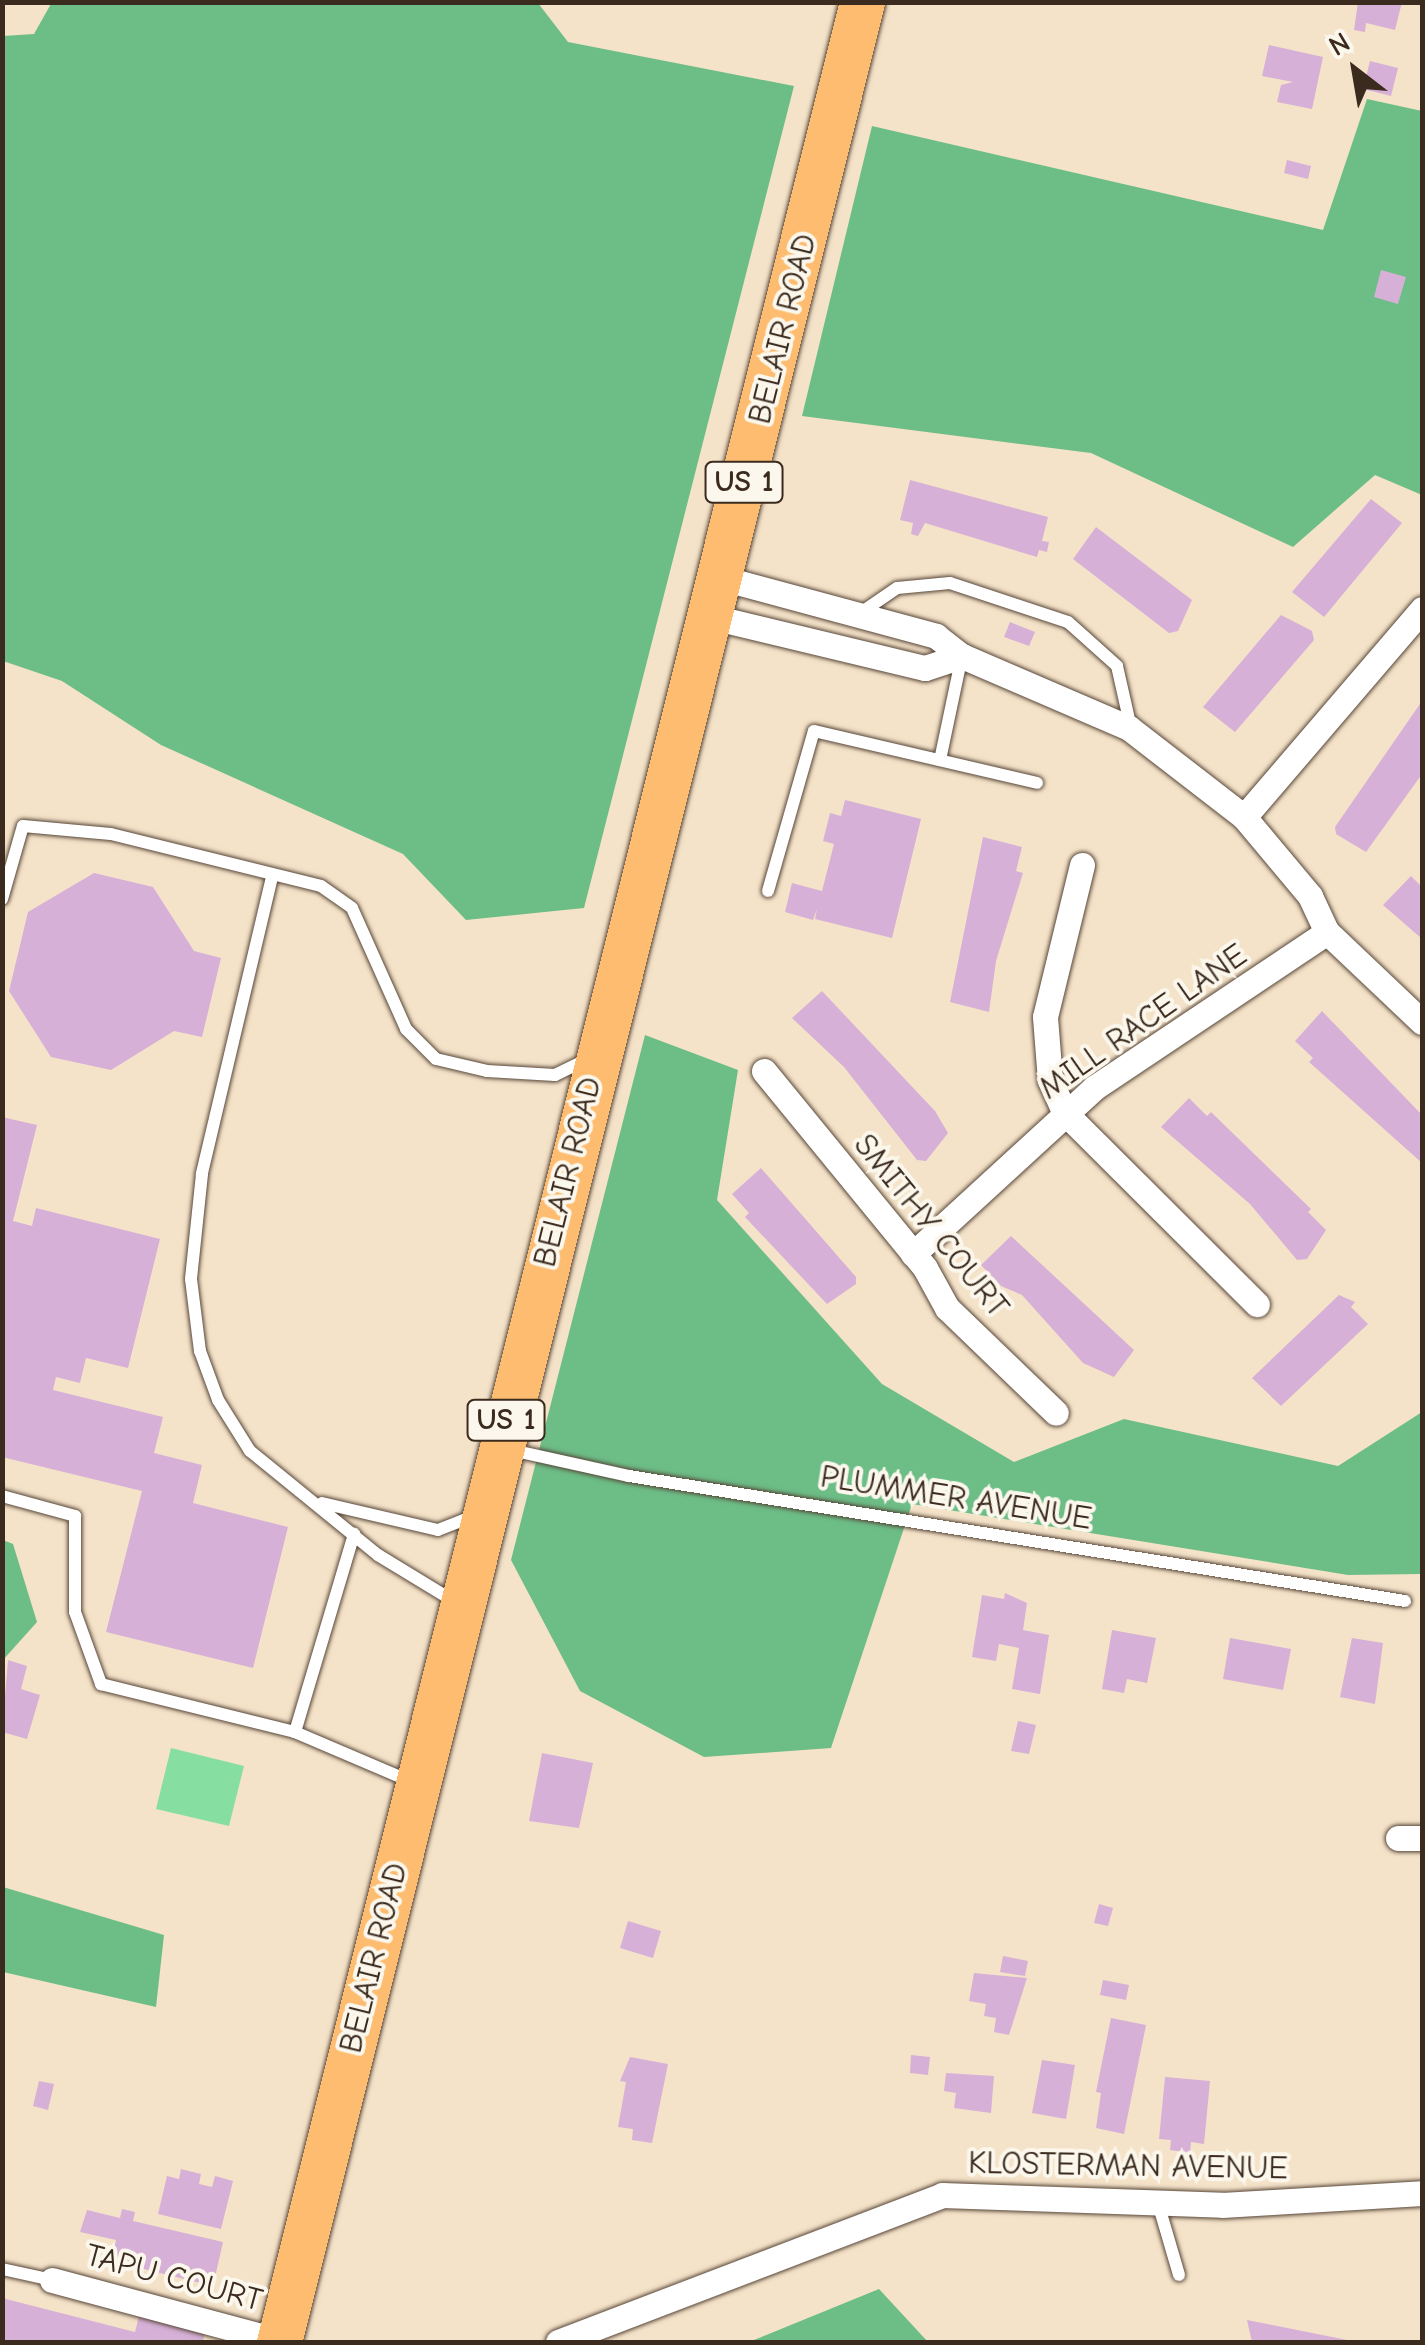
<!DOCTYPE html>
<html>
<head>
<meta charset="utf-8">
<style>
	body { margin:0 }
	#map { position:relative; width:1425px; height:2345px; overflow:hidden; background:#f5e3c9; font-family:"Comic Neue",sans-serif }
	div>[style] { position:absolute }
	[style*='--x'] { left:calc(var(--x)*1px); top:calc(var(--y)*1px); width:calc(var(--w)*1px); rotate:calc(var(--a)*1deg) }
	.green>* { inset:0; background:#87dea1 }
	.forest>* { inset:0; background:#6dbd87 }
	.building>* { inset:0; background:#d6b0d6 }
	.roads { filter:drop-shadow(0 0 2px #574638) drop-shadow(0 0 2px #574638) }
	.lane>* { height:12px; margin:-6px; padding:0 6px; transform-origin:6px; border-radius:6px; background:#fff }
	.street>* { height:25px; margin:-12.5px; padding:0 12.5px; transform-origin:12.5px; border-radius:12.5px; background:#fff }
	.highway>* { height:45px; margin:-22.5px; padding:0 22.5px; transform-origin:22.5px; border-radius:22.5px; background:#fdbc6f }
	span { translate:-50% -50%; white-space:nowrap; text-align:center; line-height:1.15; -webkit-text-stroke:8px #fbf7ec; paint-order:stroke }
	.shield-label span { padding:2px 8px; background:#fbf7ec; border:2px solid; border-radius:8px; -webkit-text-stroke-width:0 }
	.shield-label { font-size:30px; color:#3b2a1e; font-weight:700 }
	.street-label { font-size:32px; color:#3b2a1e }
	.frame { position:absolute; inset:0; border:5px solid #3b2a1e; pointer-events:none }
	.north { position:absolute; left:1305px; top:20px; width:100px; height:100px; -webkit-text-stroke:8px #fbf7ec; paint-order:stroke; rotate:329deg; font-size:28px; font-weight:700; line-height:40px; text-align:center; color:#3b2a1e }
	.north::after { content:''; display:block; margin:auto; width:35px; height:45px; background:#3b2a1e; clip-path:polygon(50% 0,100% 100%,50% 72%,0 100%) }
</style>
</head>
<body>
<div id="map">
	<div class="green">
		<i style="clip-path:polygon(171px 1748px,244px 1766px,229px 1826px,156px 1809px)"></i>
	</div>
	<div class="forest">
		<i style="clip-path:polygon(52px 2px,538px 3px,568px 42px,794px 86px,584px 908px,466px 920px,403px 854px,161px 745px,62px 681px,3px 661px,3px 36px,34px 34px)"></i>
		<i style="clip-path:polygon(1367px 99px,1422px 111px,1422px 495px,1375px 475px,1293px 547px,1091px 453px,802px 416px,872px 126px,1323px 230px)"></i>
		<i style="clip-path:polygon(645px 1035px,738px 1070px,717px 1200px,882px 1384px,1014px 1462px,1124px 1419px,1338px 1466px,1422px 1412px,1422px 1574px,1348px 1575px,912px 1504px,831px 1748px,704px 1757px,580px 1691px,511px 1560px)"></i>
		<i style="clip-path:polygon(3px 1540px,13px 1544px,37px 1622px,3px 1660px)"></i>
		<i style="clip-path:polygon(3px 1887px,164px 1935px,156px 2007px,3px 1972px)"></i>
		<i style="clip-path:polygon(879px 2289px,928px 2342px,749px 2342px)"></i>
	</div>
	<div class="building">
		<i style="clip-path:polygon(1358px 2px,1402px 2px,1395px 30px,1366px 23px,1365px 32px,1354px 30px)"></i>
		<i style="clip-path:polygon(1269px 45px,1323px 57px,1312px 109px,1277px 102px,1281px 85px,1293px 82px,1262px 76px)"></i>
		<i style="clip-path:polygon(1370px 61px,1398px 68px,1391px 96px,1363px 89px)"></i>
		<i style="clip-path:polygon(1287px 160px,1311px 166px,1308px 179px,1284px 173px)"></i>
		<i style="clip-path:polygon(1381px 270px,1406px 277px,1398px 304px,1374px 297px)"></i>
		<i style="clip-path:polygon(910px 480px,1048px 517px,1042px 541px,1049px 542px,1047px 552px,1039px 550px,1037px 557px,925px 523px,918px 536px,911px 534px,913px 523px,900px 520px)"></i>
		<i style="clip-path:polygon(1371px 499px,1402px 523px,1324px 617px,1292px 592px)"></i>
		<i style="clip-path:polygon(1096px 527px,1192px 600px,1178px 631px,1169px 633px,1073px 559px)"></i>
		<i style="clip-path:polygon(1281px 615px,1312px 631px,1314px 640px,1235px 732px,1203px 707px)"></i>
		<i style="clip-path:polygon(1010px 622px,1035px 632px,1029px 646px,1004px 637px)"></i>
		<i style="clip-path:polygon(1422px 701px,1422px 774px,1366px 852px,1336px 834px,1335px 827px)"></i>
		<i style="clip-path:polygon(845px 800px,921px 819px,892px 938px,815px 919px,817px 909px,813px 920px,785px 912px,792px 883px,822px 891px,834px 844px,823px 841px,830px 813px,841px 816px)"></i>
		<i style="clip-path:polygon(983px 837px,1022px 847px,1016px 871px,1023px 873px,996px 961px,989px 1012px,950px 1002px)"></i>
		<i style="clip-path:polygon(94px 873px,153px 887px,194px 951px,221px 958px,202px 1037px,174px 1031px,111px 1070px,51px 1057px,9px 991px,28px 912px)"></i>
		<i style="clip-path:polygon(1411px 876px,1422px 887px,1421px 938px,1383px 905px)"></i>
		<i style="clip-path:polygon(822px 991px,935px 1111px,948px 1133px,926px 1161px,917px 1160px,844px 1067px,792px 1018px)"></i>
		<i style="clip-path:polygon(1322px 1011px,1422px 1115px,1422px 1163px,1309px 1062px,1313px 1058px,1295px 1041px)"></i>
		<i style="clip-path:polygon(1189px 1098px,1207px 1116px,1211px 1112px,1311px 1209px,1308px 1212px,1326px 1230px,1307px 1259px,1297px 1260px,1250px 1204px,1161px 1127px)"></i>
		<i style="clip-path:polygon(2px 1117px,37px 1125px,13px 1221px,32px 1226px,36px 1208px,160px 1239px,128px 1368px,86px 1358px,80px 1383px,56px 1377px,53px 1390px,163px 1417px,154px 1453px,202px 1465px,193px 1503px,288px 1527px,253px 1668px,106px 1632px,142px 1491px,2px 1457px)"></i>
		<i style="clip-path:polygon(761px 1168px,856px 1277px,856px 1284px,827px 1304px,745px 1217px,749px 1213px,732px 1194px)"></i>
		<i style="clip-path:polygon(1011px 1236px,1134px 1350px,1114px 1377px,1083px 1363px,1022px 1295px,1001px 1286px,981px 1265px)"></i>
		<i style="clip-path:polygon(1339px 1295px,1355px 1302px,1351px 1307px,1368px 1324px,1281px 1406px,1252px 1378px)"></i>
		<i style="clip-path:polygon(1005px 1593px,1027px 1603px,1023px 1630px,1049px 1635px,1040px 1694px,1012px 1689px,1019px 1648px,999px 1644px,996px 1661px,972px 1657px,982px 1595px,1004px 1599px)"></i>
		<i style="clip-path:polygon(1112px 1630px,1156px 1638px,1147px 1683px,1127px 1679px,1124px 1693px,1102px 1689px)"></i>
		<i style="clip-path:polygon(1230px 1638px,1291px 1649px,1283px 1690px,1223px 1679px)"></i>
		<i style="clip-path:polygon(1352px 1638px,1383px 1643px,1375px 1704px,1340px 1697px)"></i>
		<i style="clip-path:polygon(8px 1660px,27px 1666px,21px 1689px,40px 1695px,27px 1739px,2px 1732px)"></i>
		<i style="clip-path:polygon(1018px 1721px,1036px 1725px,1029px 1754px,1011px 1751px)"></i>
		<i style="clip-path:polygon(542px 1753px,593px 1763px,579px 1828px,529px 1821px)"></i>
		<i style="clip-path:polygon(1099px 1904px,1113px 1908px,1108px 1926px,1094px 1923px)"></i>
		<i style="clip-path:polygon(628px 1921px,661px 1931px,653px 1958px,620px 1948px)"></i>
		<i style="clip-path:polygon(1003px 1956px,1028px 1961px,1025px 1976px,1000px 1972px)"></i>
		<i style="clip-path:polygon(974px 1973px,1027px 1978px,1009px 2035px,994px 2032px,996px 2018px,984px 2016px,986px 2004px,969px 2001px)"></i>
		<i style="clip-path:polygon(1103px 1980px,1129px 1985px,1126px 2000px,1100px 1995px)"></i>
		<i style="clip-path:polygon(1111px 2018px,1146px 2025px,1124px 2134px,1096px 2128px,1101px 2093px,1096px 2092px)"></i>
		<i style="clip-path:polygon(911px 2055px,930px 2057px,928px 2075px,910px 2073px)"></i>
		<i style="clip-path:polygon(630px 2057px,668px 2064px,652px 2143px,632px 2140px,633px 2129px,618px 2127px,626px 2082px,620px 2081px)"></i>
		<i style="clip-path:polygon(1042px 2060px,1075px 2065px,1066px 2119px,1032px 2113px)"></i>
		<i style="clip-path:polygon(946px 2073px,994px 2076px,991px 2113px,954px 2108px,956px 2093px,944px 2091px)"></i>
		<i style="clip-path:polygon(1165px 2077px,1210px 2081px,1204px 2144px,1191px 2142px,1190px 2153px,1170px 2150px,1171px 2140px,1159px 2139px)"></i>
		<i style="clip-path:polygon(39px 2081px,54px 2084px,48px 2110px,33px 2106px)"></i>
		<i style="clip-path:polygon(181px 2169px,201px 2174px,199px 2184px,212px 2187px,215px 2176px,233px 2181px,221px 2229px,158px 2214px,167px 2176px,179px 2179px)"></i>
		<i style="clip-path:polygon(122px 2209px,135px 2212px,133px 2221px,223px 2242px,213px 2286px,111px 2261px,116px 2240px,80px 2232px,87px 2210px,120px 2218px)"></i>
		<i style="clip-path:polygon(2px 2298px,135px 2332px,139px 2316px,205px 2331px,203px 2342px,2px 2342px)"></i>
		<i style="clip-path:polygon(1247px 2320px,1352px 2341px,1352px 2342px,1252px 2342px)"></i>
	</div>
	<div class="roads">
		<div class="lane">
			<i style="--x:859;--y:614;--w:46;--a:-34.4"></i>
			<i style="--x:897;--y:588;--w:53;--a:-5.4"></i>
			<i style="--x:950;--y:583;--w:124;--a:18.3"></i>
			<i style="--x:1068;--y:622;--w:66;--a:41.9"></i>
			<i style="--x:1117;--y:666;--w:64;--a:77.3"></i>
			<i style="--x:940;--y:760;--w:106;--a:-78.1"></i>
			<i style="--x:272;--y:877;--w:305;--a:103.3"></i>
			<i style="--x:202;--y:1174;--w:106;--a:96"></i>
			<i style="--x:191;--y:1279;--w:73;--a:82.9"></i>
			<i style="--x:200;--y:1351;--w:52;--a:69.8"></i>
			<i style="--x:218;--y:1400;--w:60;--a:57.9"></i>
			<i style="--x:250;--y:1451;--w:165;--a:39.1"></i>
			<i style="--x:378;--y:1555;--w:92;--a:31.3"></i>
			<i style="--x:768;--y:891;--w:166;--a:-74"></i>
			<i style="--x:814;--y:731;--w:229;--a:13.1"></i>
			<i style="--x:2;--y:899;--w:76;--a:-74"></i>
			<i style="--x:23;--y:826;--w:88;--a:5.2"></i>
			<i style="--x:111;--y:834;--w:216;--a:13.9"></i>
			<i style="--x:321;--y:886;--w:38;--a:35"></i>
			<i style="--x:352;--y:908;--w:133;--a:65.9"></i>
			<i style="--x:406;--y:1029;--w:42;--a:45"></i>
			<i style="--x:436;--y:1059;--w:52;--a:13.2"></i>
			<i style="--x:487;--y:1071;--w:68;--a:3.4"></i>
			<i style="--x:555;--y:1075;--w:34;--a:-26"></i>
			<i style="--x:511;--y:1450;--w:121;--a:12.4"></i>
			<i style="--x:629;--y:1476;--w:786;--a:9.15"></i>
			<i style="--x:2;--y:1496;--w:76;--a:15.3"></i>
			<i style="--x:75;--y:1516;--w:96;--a:90"></i>
			<i style="--x:75;--y:1612;--w:77;--a:70.1"></i>
			<i style="--x:101;--y:1684;--w:200;--a:13.9"></i>
			<i style="--x:295;--y:1732;--w:125;--a:23.1"></i>
			<i style="--x:322;--y:1503;--w:119;--a:13.1"></i>
			<i style="--x:438;--y:1530;--w:41;--a:-21.5"></i>
			<i style="--x:295;--y:1732;--w:207;--a:-73.4"></i>
			<i style="--x:1158;--y:2203;--w:75;--a:73.7"></i>
			<i style="--x:2;--y:2269;--w:51;--a:12.4"></i>
		</div>
		<div class="street">
			<i style="--x:718;--y:577;--w:226;--a:15.1"></i>
			<i style="--x:936;--y:636;--w:33;--a:38"></i>
			<i style="--x:962;--y:656;--w:182;--a:23.3"></i>
			<i style="--x:1129;--y:728;--w:145;--a:37.7"></i>
			<i style="--x:1244;--y:817;--w:103;--a:50.1"></i>
			<i style="--x:1310;--y:896;--w:40;--a:65"></i>
			<i style="--x:1327;--y:932;--w:131;--a:43.5"></i>
			<i style="--x:708;--y:616;--w:223;--a:13.5"></i>
			<i style="--x:925;--y:668;--w:39;--a:-18"></i>
			<i style="--x:1244;--y:817;--w:274;--a:-49.4"></i>
			<i style="--x:1082;--y:865;--w:156;--a:103.7"></i>
			<i style="--x:1045;--y:1017;--w:63;--a:85.5"></i>
			<i style="--x:1050;--y:1080;--w:36;--a:66"></i>
			<i style="--x:1065;--y:1113;--w:271;--a:44.9"></i>
			<i style="--x:764;--y:1071;--w:254;--a:50.7"></i>
			<i style="--x:925;--y:1268;--w:46;--a:61.2"></i>
			<i style="--x:947;--y:1308;--w:151;--a:43.9"></i>
			<i style="--x:913;--y:1254;--w:246;--a:-42.5"></i>
			<i style="--x:1094;--y:1088;--w:280;--a:-33.8"></i>
			<i style="--x:1398;--y:1838;--w:24;--a:0"></i>
			<i style="--x:52;--y:2280;--w:239;--a:15"></i>
			<i style="--x:558;--y:2342;--w:411;--a:-20.9"></i>
			<i style="--x:942;--y:2195;--w:280;--a:2"></i>
			<i style="--x:1222;--y:2205;--w:200;--a:-3.4"></i>
		</div>
		<div class="highway">
			<i style="--x:279;--y:2342;--w:2412;--a:-76.01"></i>
		</div>
	</div>
	<div class="shield-label">
		<span style="left:744px;top:482px">US 1</span>
		<span style="left:506px;top:1420px">US 1</span>
	</div>
	<div class="street-label">
		<span style="left:783px;top:329px;rotate:-76deg">BELAIR ROAD</span>
		<span style="left:1143px;top:1022px;rotate:-35deg">MILL RACE LANE</span>
		<span style="left:568px;top:1172px;rotate:-76deg">BELAIR ROAD</span>
		<span style="left:931px;top:1226px;rotate:51deg">SMITHY COURT</span>
		<span style="left:956px;top:1498px;rotate:9deg">PLUMMER AVENUE</span>
		<span style="left:374px;top:1958px;rotate:-76deg">BELAIR ROAD</span>
		<span style="left:1128px;top:2166px;rotate:1deg">KLOSTERMAN AVENUE</span>
		<span style="left:174px;top:2278px;rotate:15deg">TAPU COURT</span>
	</div>
	<div class="frame"></div>
	<div class="north">N</div>
</div>
</body>
</html>
